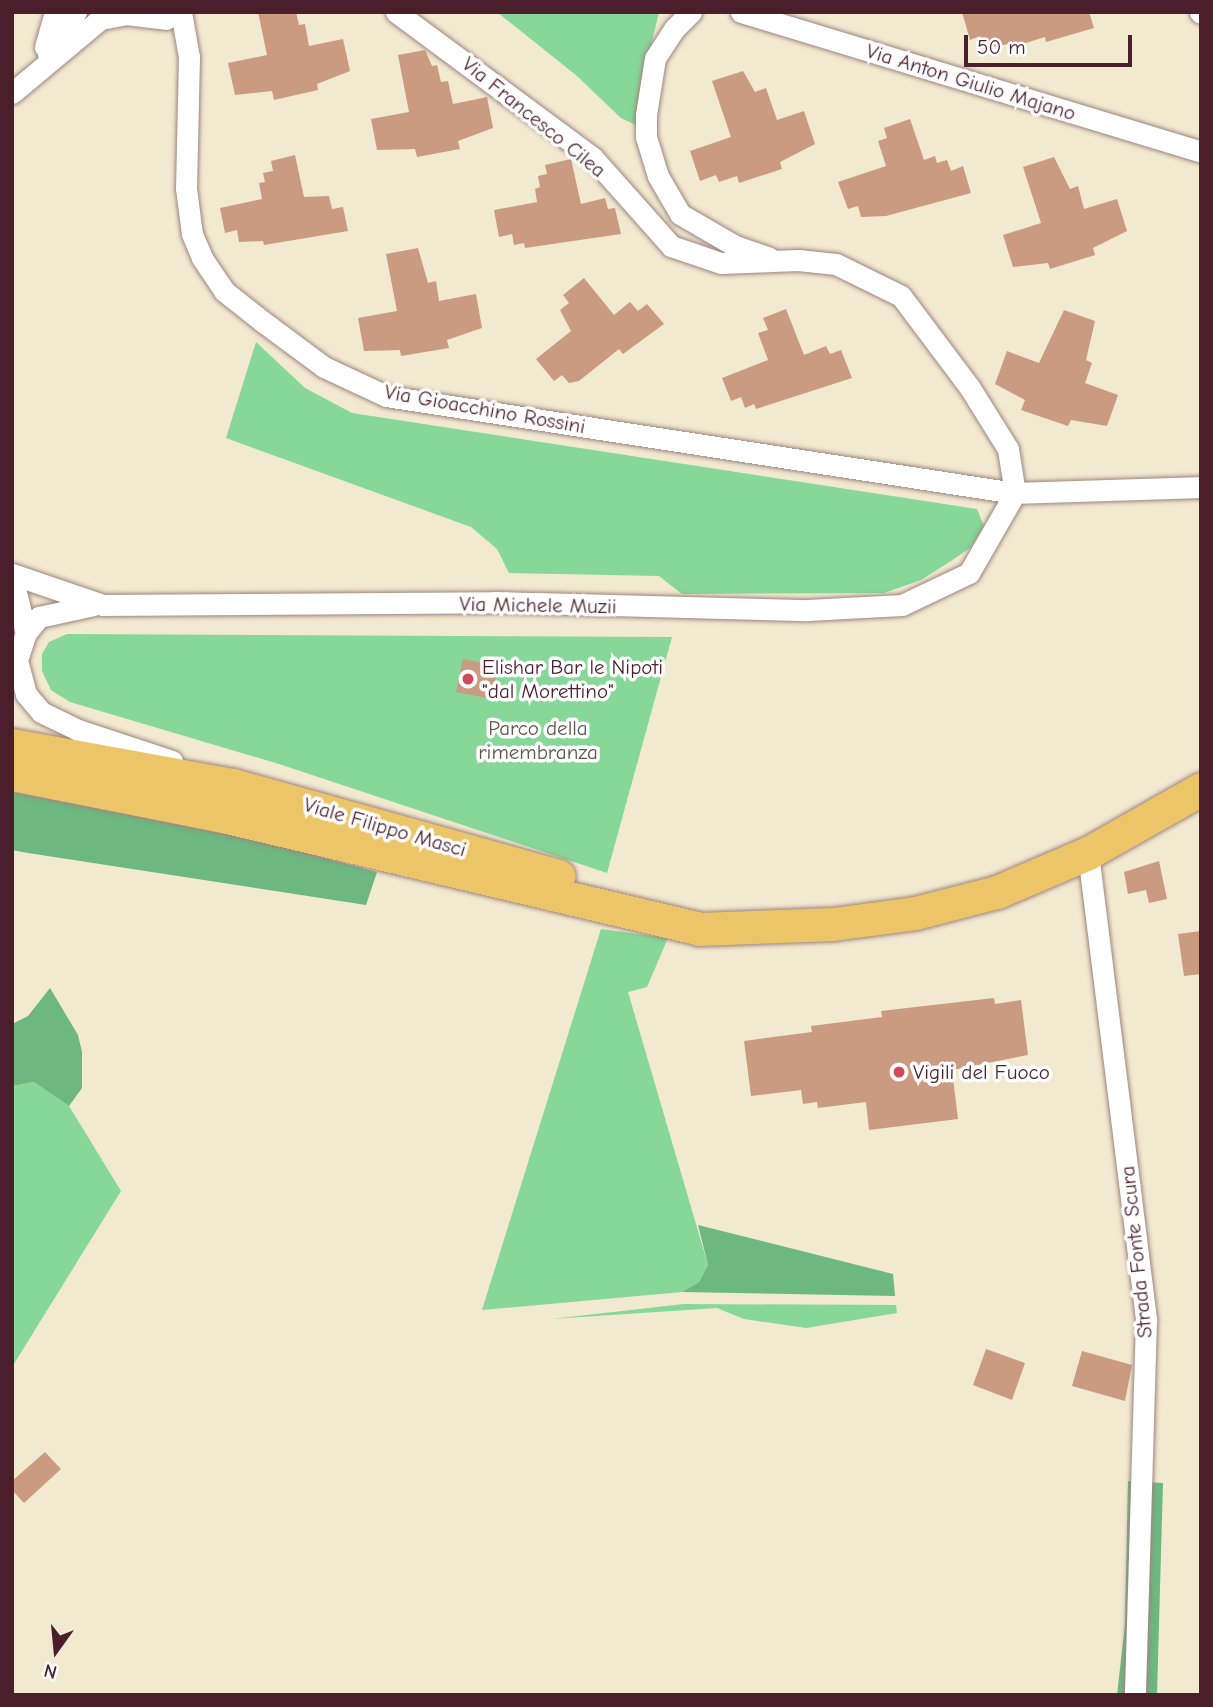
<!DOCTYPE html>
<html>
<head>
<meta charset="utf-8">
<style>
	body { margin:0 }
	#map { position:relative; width:1213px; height:1707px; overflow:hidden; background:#f2e9d1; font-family:"Comic Neue",sans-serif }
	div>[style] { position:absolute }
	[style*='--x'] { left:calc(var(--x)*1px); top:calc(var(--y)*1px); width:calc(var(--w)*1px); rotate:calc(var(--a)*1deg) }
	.green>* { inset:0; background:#86d798 }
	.forest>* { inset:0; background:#6cb880 }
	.building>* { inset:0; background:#ca9b81 }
	.roads { filter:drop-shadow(0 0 2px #9e847e) drop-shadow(0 0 2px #9e847e) }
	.street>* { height:21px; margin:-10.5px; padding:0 10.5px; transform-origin:10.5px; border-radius:10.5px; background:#fff }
	.primary>* { height:33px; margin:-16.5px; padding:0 16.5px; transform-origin:16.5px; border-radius:16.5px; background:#edc569 }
	.dots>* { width:19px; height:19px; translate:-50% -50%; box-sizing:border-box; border:4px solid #fff; border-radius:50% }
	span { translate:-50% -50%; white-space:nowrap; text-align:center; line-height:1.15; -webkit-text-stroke:7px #fff; paint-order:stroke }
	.street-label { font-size:21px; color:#4a1f2b }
	.poi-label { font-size:21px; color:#4a1f2b }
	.left { translate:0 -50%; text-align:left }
	.park-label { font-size:21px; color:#5c564c }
	.frame { position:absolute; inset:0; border:14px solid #4a1f2b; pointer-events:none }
	.north { position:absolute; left:21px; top:1616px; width:70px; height:70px; -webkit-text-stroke:5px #fff; paint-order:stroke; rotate:195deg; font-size:19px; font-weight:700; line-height:28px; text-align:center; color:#4a1f2b }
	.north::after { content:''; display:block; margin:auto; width:24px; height:32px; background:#4a1f2b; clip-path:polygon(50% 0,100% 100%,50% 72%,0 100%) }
	.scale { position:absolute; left:964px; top:35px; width:168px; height:32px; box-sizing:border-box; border:4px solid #4a1f2b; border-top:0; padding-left:9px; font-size:21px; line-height:24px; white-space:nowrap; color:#4a1f2b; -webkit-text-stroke:5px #fff; paint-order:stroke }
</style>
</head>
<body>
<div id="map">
	<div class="green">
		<i style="clip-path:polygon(497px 12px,659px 12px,642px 83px,640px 127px,621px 118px,577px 76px)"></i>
		<i style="clip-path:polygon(256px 342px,305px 388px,352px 413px,977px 509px,984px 526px,970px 548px,951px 561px,921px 580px,884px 593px,682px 594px,659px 576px,509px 573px,497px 549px,471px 527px,226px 438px)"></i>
		<i style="clip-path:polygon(67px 634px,672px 637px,607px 873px,279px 764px,70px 702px,51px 690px,42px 671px,42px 654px,49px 642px)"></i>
		<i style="clip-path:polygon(601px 929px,668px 938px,647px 987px,628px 992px,708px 1265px,699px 1282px,682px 1292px,482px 1310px)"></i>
		<i style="clip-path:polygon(34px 1082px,69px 1106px,121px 1191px,12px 1367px,12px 1086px)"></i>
		<i style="clip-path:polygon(684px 1304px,896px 1305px,897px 1313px,806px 1328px,744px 1319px,717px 1308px,551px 1319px)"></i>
	</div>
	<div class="forest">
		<i style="clip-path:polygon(12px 792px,247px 837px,377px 872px,366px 905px,28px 853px,12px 850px)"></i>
		<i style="clip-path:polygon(50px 988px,78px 1035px,82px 1052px,82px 1088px,69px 1106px,34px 1082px,12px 1086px,12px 1024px,28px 1016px)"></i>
		<i style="clip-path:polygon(698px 1225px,893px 1274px,895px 1296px,682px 1292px,699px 1282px,708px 1265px)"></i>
		<i style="clip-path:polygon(1128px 1481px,1163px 1483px,1157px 1695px,1117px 1695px,1125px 1624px)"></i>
	</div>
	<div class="building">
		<i style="clip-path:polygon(258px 12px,296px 12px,299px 25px,305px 24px,309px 46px,343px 39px,350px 71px,317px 84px,318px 90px,274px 100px,272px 91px,235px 95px,228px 63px,267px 55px)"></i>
		<i style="clip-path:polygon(962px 12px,1089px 12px,1094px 28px,1046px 42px,1045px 37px,1010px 48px,1009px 44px,984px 48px,980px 36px,970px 40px)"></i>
		<i style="clip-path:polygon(425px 50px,432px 66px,437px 65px,441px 82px,448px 81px,453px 104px,487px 97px,493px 128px,458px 141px,460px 149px,417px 157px,415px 149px,377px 150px,371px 119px,409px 112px,398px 55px)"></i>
		<i style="clip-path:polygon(743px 71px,755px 92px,766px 88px,777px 120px,804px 111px,815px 144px,780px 162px,782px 169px,739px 183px,737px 176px,719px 182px,716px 175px,700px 181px,690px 151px,731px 137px,712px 81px)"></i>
		<i style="clip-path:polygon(910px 119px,924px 160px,935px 156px,937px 163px,947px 160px,951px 171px,963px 166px,971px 193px,886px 216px,861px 217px,858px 206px,848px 209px,838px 182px,886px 166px,878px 141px,887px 138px,884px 128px)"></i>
		<i style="clip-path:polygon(295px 155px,304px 197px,329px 196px,332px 209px,343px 207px,348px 231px,264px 245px,263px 241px,239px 242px,237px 230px,225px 233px,220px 208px,262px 199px,259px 183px,265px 182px,263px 173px,273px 171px,271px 161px)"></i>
		<i style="clip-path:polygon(1054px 157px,1070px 189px,1078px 186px,1084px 209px,1117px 199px,1127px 231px,1093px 248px,1095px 255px,1050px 269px,1048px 263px,1013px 267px,1003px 235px,1041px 223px,1023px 167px)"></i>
		<i style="clip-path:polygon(571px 159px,581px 204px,605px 198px,608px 209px,615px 208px,621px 234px,525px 248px,524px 243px,514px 245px,512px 234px,499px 237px,494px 210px,537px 202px,535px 189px,540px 187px,538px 176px,547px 174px,545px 165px)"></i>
		<i style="clip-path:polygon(418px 248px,428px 283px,436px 281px,439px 301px,476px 294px,482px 328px,447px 340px,449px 348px,401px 356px,400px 350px,364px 351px,358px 318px,397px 311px,386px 254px)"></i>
		<i style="clip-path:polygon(584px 278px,614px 315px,630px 302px,638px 311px,647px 304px,664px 324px,623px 354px,619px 349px,579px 381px,569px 383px,562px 375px,554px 381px,536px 359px,571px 331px,560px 310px,569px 303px,563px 295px)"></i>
		<i style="clip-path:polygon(786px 309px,804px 355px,826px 346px,830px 354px,841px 350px,852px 378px,756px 409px,754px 404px,745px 408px,741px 397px,731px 401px,722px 378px,768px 360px,758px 333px,768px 330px,763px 318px)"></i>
		<i style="clip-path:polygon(1064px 310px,1095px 321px,1086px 360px,1092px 363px,1085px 383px,1118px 395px,1107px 426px,1071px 420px,1068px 426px,1021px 410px,1025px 400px,995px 384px,1007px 351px,1039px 363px)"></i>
		<i style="clip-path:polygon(463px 659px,498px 666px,491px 699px,456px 692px)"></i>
		<i style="clip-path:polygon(1159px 861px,1167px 899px,1149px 903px,1146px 890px,1128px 894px,1124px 872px)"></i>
		<i style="clip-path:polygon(1201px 931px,1201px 974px,1184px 976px,1178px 934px)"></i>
		<i style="clip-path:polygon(994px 998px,995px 1004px,1021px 1000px,1028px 1055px,952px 1070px,958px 1119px,869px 1130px,866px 1102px,818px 1108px,817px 1102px,803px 1104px,801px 1090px,751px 1096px,744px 1041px,812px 1032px,811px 1026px,882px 1017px,881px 1011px)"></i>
		<i style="clip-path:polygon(986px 1349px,1025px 1363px,1012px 1400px,973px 1385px)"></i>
		<i style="clip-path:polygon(1082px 1351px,1132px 1365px,1125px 1401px,1072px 1386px)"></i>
		<i style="clip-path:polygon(45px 1452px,61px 1469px,24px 1503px,12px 1490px,12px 1481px)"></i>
	</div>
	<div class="roads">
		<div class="street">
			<i style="--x:181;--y:12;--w:46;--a:79.9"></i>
			<i style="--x:189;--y:57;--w:131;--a:91.3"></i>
			<i style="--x:186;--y:188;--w:46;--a:82.6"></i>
			<i style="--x:192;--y:234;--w:26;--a:67"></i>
			<i style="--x:202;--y:258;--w:40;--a:56"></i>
			<i style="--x:224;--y:291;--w:48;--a:38.3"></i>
			<i style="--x:262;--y:321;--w:77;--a:36.6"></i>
			<i style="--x:324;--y:367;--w:68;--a:25.1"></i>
			<i style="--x:386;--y:396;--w:636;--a:8.77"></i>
			<i style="--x:1015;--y:493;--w:186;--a:-1.8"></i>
			<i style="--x:396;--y:12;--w:245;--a:36.5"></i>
			<i style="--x:593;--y:158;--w:118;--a:48.4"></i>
			<i style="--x:671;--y:246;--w:53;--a:18.8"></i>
			<i style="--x:721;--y:263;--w:77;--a:-2.2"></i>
			<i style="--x:798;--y:260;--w:38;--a:6"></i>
			<i style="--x:836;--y:264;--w:72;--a:26.2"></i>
			<i style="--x:901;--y:296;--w:115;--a:53.1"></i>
			<i style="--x:970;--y:388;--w:72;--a:58.1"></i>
			<i style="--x:1008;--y:449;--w:45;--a:81"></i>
			<i style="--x:691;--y:12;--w:24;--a:135"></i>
			<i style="--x:674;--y:29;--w:35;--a:123"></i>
			<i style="--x:655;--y:58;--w:58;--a:99"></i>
			<i style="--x:646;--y:115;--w:22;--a:90"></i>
			<i style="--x:646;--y:137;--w:41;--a:72.9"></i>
			<i style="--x:658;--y:176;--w:44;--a:59.9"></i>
			<i style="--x:680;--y:214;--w:64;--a:30.2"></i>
			<i style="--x:735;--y:246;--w:36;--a:19"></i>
			<i style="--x:741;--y:12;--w:481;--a:16.9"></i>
			<i style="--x:1200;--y:12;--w:1;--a:45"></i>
			<i style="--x:101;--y:19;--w:25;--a:-11"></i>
			<i style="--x:126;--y:14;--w:40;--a:7.1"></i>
			<i style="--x:45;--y:47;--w:36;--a:-74"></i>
			<i style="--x:48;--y:54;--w:50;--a:-56.3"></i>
			<i style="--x:12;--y:93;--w:126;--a:-39.9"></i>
			<i style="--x:12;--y:574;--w:96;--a:18.8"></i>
			<i style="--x:103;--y:605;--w:392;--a:-0.4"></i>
			<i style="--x:495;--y:602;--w:313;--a:1.5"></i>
			<i style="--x:808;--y:610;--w:94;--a:-3"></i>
			<i style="--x:902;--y:605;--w:74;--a:-25.5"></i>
			<i style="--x:969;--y:573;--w:92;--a:-60.1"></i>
			<i style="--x:12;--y:576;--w:59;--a:76.2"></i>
			<i style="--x:18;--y:664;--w:31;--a:75"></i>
			<i style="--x:26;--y:694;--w:23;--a:50"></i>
			<i style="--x:41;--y:712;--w:41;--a:25.9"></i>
			<i style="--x:78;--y:730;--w:99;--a:18.3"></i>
			<i style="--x:12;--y:675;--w:44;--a:-71.6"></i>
			<i style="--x:26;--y:633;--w:21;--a:-51"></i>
			<i style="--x:39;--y:617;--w:56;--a:-12.3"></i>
			<i style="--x:1088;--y:853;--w:471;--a:82.9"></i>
			<i style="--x:1146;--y:1320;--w:375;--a:91.7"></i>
		</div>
		<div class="primary">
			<i style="--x:12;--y:745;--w:225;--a:10.3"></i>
			<i style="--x:233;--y:785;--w:338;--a:15.6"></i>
			<i style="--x:12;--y:774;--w:219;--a:11.3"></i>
			<i style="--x:227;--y:817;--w:485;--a:13.3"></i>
			<i style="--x:699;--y:929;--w:134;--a:-2.1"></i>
			<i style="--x:833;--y:924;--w:83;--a:-7.6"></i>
			<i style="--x:915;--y:913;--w:85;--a:-14.4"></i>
			<i style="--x:997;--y:892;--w:99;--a:-23.2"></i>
			<i style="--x:1088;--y:853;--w:130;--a:-29.5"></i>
		</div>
	</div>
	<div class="dots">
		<i style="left:468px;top:679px;background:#d1495b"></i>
		<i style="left:899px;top:1072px;background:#d1495b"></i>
	</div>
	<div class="street-label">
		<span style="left:971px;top:82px;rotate:17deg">Via Anton Giulio Majano</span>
		<span style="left:534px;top:117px;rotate:39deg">Via Francesco Cilea</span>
		<span style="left:485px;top:409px;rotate:10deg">Via Gioacchino Rossini</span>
		<span style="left:538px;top:605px;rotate:1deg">Via Michele Muzii</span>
		<span style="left:385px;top:827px;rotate:16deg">Viale Filippo Masci</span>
		<span style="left:1136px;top:1252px;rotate:-96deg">Strada Fonte Scura</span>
	</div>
	<div class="poi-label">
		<span class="left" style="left:482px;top:679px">Elishar Bar le Nipoti<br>"dal Morettino"</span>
		<span class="left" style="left:913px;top:1072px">Vigili del Fuoco</span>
	</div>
	<div class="park-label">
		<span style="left:538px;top:740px">Parco della<br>rimembranza</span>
	</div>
	<div class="frame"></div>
	<div class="north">N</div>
	<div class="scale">50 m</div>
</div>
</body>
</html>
